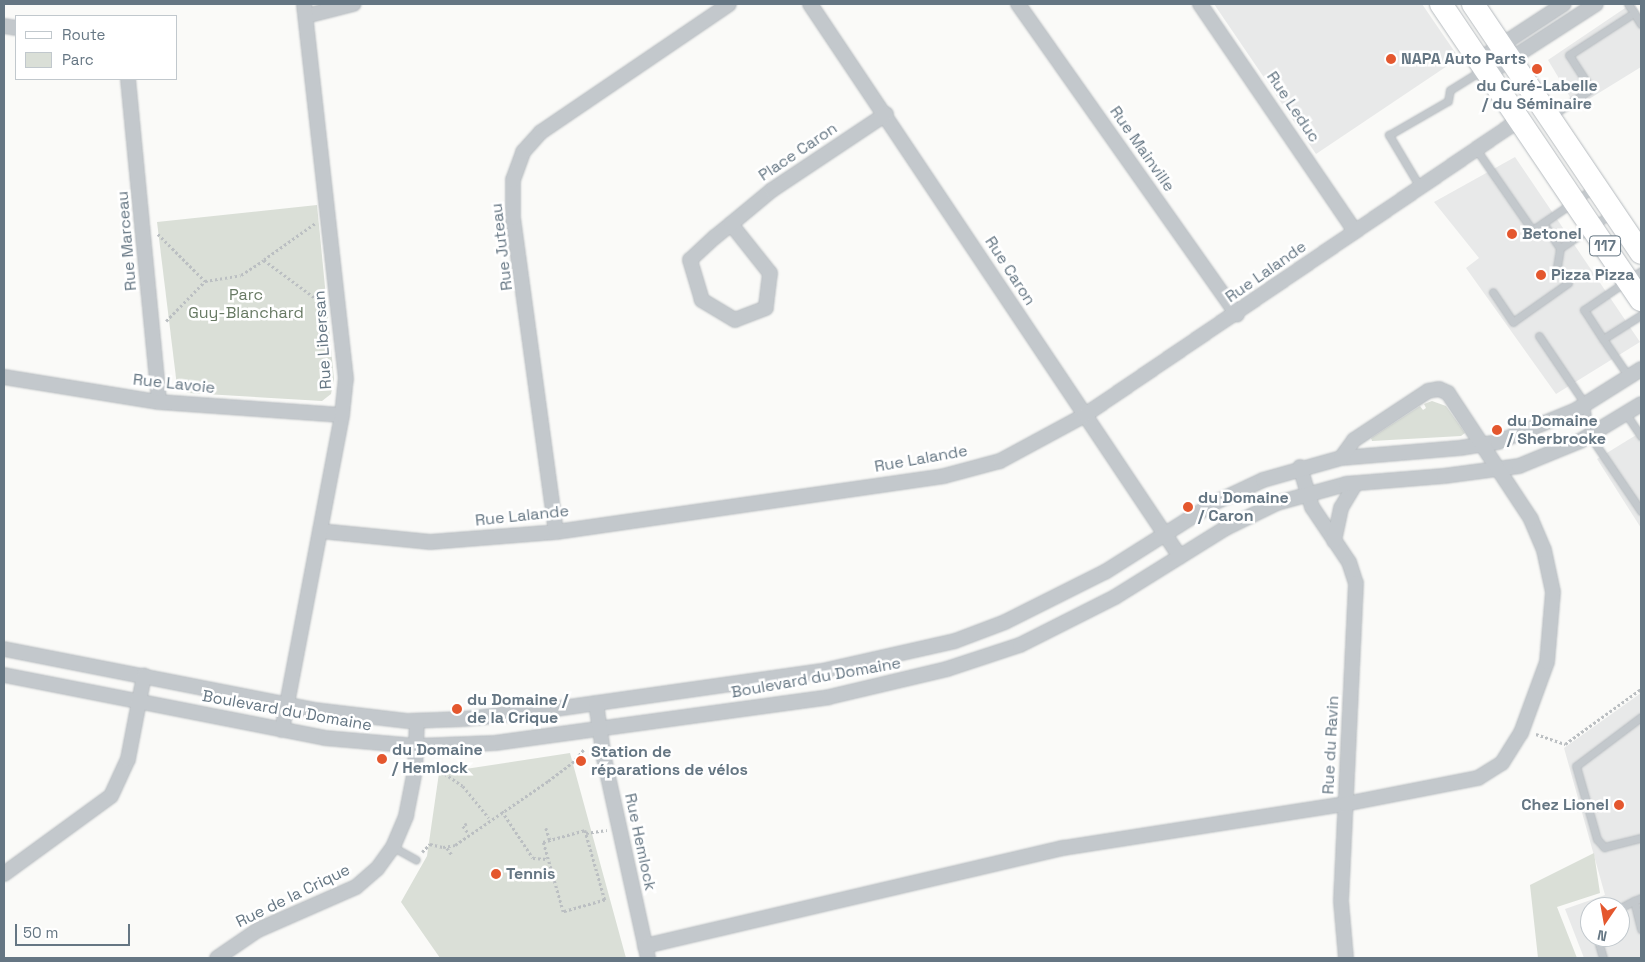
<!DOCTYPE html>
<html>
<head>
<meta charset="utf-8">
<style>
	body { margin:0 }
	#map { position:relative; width:1645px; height:962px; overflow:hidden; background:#fafaf8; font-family:"Space Grotesk",sans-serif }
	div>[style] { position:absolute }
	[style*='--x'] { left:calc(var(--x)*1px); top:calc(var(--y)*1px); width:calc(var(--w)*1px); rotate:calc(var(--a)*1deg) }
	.built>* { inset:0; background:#e8e9e9 }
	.green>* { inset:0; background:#dadfd7 }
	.path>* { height:2.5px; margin-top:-1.25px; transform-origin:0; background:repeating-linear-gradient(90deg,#bbbfc2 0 2.5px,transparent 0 5px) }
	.roads { filter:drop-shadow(0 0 1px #b5babe) drop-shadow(0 0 1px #b5babe) }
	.service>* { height:7px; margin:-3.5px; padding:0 3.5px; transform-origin:3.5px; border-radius:3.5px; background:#c3c8cc }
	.minor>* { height:14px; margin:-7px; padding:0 7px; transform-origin:7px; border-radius:7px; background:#c3c8cc }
	.primary>* { height:22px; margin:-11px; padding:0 11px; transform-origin:11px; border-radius:11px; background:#fff }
	.dots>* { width:14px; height:14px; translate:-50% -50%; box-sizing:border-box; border:2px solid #fff; border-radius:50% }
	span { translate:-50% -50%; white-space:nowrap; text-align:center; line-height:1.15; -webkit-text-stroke:5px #fff; paint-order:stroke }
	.shield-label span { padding:1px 4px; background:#fff; border:1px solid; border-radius:4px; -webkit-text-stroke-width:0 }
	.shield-label { font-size:15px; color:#657683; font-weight:700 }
	.poi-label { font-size:16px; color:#657683; font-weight:700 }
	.left { translate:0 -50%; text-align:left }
	.right { translate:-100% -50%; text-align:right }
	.street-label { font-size:16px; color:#657683 }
	.park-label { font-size:16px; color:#687a64 }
	.frame { position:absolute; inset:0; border:5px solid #657683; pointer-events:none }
	.legend { position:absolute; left:15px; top:15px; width:162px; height:65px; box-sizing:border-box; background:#fff; border:1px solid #c1c8cd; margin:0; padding:6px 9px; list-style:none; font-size:15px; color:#657683 }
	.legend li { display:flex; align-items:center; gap:10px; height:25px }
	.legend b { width:25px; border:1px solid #c1c8cd }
	.north { position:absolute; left:1580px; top:897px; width:50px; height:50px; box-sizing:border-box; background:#fff; border:1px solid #c1c8cd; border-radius:50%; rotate:192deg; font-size:14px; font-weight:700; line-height:20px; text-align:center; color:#657683 }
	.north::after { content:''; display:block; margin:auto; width:18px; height:22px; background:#e4572e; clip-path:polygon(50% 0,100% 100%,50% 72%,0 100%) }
	.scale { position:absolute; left:15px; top:924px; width:115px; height:22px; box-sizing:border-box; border:2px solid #657683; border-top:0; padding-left:6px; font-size:15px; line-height:18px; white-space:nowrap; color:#657683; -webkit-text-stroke:4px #fff; paint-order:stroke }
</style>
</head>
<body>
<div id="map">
	<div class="built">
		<i style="clip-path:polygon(1214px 4px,1422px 4px,1459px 58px,1316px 154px)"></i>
		<i style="clip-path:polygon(1631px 4px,1635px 4px,1641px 15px,1641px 67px,1576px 107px,1548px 60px)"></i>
		<i style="clip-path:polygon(1515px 157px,1640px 342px,1556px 394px,1466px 268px,1479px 258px,1434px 202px)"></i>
		<i style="clip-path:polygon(1641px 432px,1641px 528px,1597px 459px)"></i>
		<i style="clip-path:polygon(evenodd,1641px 693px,1641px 958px,1584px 958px,1565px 909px,1605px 895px,1564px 748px,1641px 693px,1590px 907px,1620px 907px,1620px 937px,1590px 937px,1590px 907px)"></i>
	</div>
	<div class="green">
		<i style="clip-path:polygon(317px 205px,334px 379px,331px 394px,322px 401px,188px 393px,177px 386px,157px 222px)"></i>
		<i style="clip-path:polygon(1432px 401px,1446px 406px,1465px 433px,1461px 436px,1372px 441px,1371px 438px,1420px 406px,1423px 410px,1426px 408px,1424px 404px)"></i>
		<i style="clip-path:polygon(570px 753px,626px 958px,440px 958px,401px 902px,427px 856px,439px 773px)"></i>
		<i style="clip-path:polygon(1594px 853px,1600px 893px,1557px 907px,1577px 958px,1538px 958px,1530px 885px)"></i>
	</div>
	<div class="path">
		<i style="--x:315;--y:224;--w:62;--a:144.8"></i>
		<i style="--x:264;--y:260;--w:72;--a:36.6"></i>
		<i style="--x:158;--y:234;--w:66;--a:45"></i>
		<i style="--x:205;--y:281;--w:36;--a:-9"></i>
		<i style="--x:241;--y:275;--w:27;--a:-33"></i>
		<i style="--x:166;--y:321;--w:56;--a:-45.7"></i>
		<i style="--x:1536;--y:734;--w:31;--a:19"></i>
		<i style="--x:1565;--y:744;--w:94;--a:-35.9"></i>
		<i style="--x:432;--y:765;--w:37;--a:34"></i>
		<i style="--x:463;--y:786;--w:41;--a:50.9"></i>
		<i style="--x:502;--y:811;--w:56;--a:56.6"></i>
		<i style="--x:533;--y:858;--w:15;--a:4"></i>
		<i style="--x:467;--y:824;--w:4;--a:153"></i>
		<i style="--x:463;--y:826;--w:10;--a:53"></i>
		<i style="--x:546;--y:828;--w:13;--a:72"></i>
		<i style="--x:585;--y:830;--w:73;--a:74.1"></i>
		<i style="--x:605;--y:900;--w:44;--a:164.1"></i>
		<i style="--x:563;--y:912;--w:73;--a:-105.9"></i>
		<i style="--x:543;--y:842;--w:44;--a:-15.9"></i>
		<i style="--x:586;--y:833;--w:21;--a:-8"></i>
		<i style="--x:447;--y:848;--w:9;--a:54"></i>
		<i style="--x:422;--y:852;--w:11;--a:-45"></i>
		<i style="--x:430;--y:844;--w:13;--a:13"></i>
		<i style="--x:443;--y:847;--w:12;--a:-9"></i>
		<i style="--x:455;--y:845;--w:113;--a:-34.5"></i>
		<i style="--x:548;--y:781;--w:30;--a:-37"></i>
		<i style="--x:572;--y:763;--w:18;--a:-49"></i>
	</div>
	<div class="roads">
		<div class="service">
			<i style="--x:1628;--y:4;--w:11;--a:56"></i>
			<i style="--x:1551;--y:116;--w:48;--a:-34"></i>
			<i style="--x:1591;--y:89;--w:40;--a:-122.9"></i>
			<i style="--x:1569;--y:55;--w:77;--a:-32.9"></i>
			<i style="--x:1634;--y:13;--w:13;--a:58"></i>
			<i style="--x:1476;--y:149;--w:98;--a:55.3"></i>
			<i style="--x:1532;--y:230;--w:13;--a:-32"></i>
			<i style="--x:1543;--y:223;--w:30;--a:56"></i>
			<i style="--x:1560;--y:248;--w:19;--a:99"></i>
			<i style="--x:1557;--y:267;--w:19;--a:55"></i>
			<i style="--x:1568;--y:283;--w:67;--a:144.7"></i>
			<i style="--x:1513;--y:322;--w:36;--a:-124"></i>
			<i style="--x:1420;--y:187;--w:61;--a:-120.8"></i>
			<i style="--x:1389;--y:135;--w:68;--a:-30"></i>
			<i style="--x:1448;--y:101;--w:11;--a:-80"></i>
			<i style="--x:1450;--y:90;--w:28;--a:-32"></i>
			<i style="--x:1474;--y:75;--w:9;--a:-6"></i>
			<i style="--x:1543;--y:223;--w:62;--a:-34.5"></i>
			<i style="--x:1560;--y:248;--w:63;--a:-33.9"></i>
			<i style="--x:1539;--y:336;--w:82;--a:55.9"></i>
			<i style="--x:1585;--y:404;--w:32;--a:81"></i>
			<i style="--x:1590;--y:436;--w:91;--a:55.8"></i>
			<i style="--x:1603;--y:339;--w:35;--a:-123"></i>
			<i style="--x:1584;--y:310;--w:69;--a:-34.4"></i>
			<i style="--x:1629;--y:377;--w:46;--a:-124.4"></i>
			<i style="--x:1603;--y:339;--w:45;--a:-32.3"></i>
			<i style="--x:1626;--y:414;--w:27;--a:56"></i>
			<i style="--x:1641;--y:717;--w:81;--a:143"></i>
			<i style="--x:1576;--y:766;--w:76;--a:74"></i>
			<i style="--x:1597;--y:839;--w:11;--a:49"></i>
			<i style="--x:1604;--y:847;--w:38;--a:-14"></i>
			<i style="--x:393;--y:847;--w:26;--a:29"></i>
			<i style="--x:1641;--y:898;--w:8;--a:157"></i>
			<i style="--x:1634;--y:901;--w:29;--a:76"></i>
			<i style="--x:1620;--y:908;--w:16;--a:-27"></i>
			<i style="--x:1597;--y:937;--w:22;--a:74"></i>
		</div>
		<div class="minor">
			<i style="--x:810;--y:4;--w:665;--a:56.21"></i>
			<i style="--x:1018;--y:4;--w:380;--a:54.8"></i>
			<i style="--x:1200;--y:4;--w:275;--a:55.7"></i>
			<i style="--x:306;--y:16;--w:49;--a:-14.3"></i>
			<i style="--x:4;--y:26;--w:12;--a:9"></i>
			<i style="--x:1480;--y:59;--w:100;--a:-33.2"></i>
			<i style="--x:1489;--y:73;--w:127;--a:-32.8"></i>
			<i style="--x:128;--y:79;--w:324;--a:84.5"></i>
			<i style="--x:731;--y:224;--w:63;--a:51.5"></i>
			<i style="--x:770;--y:273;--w:35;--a:97"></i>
			<i style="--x:766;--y:308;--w:33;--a:159"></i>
			<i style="--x:735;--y:320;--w:39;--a:-149"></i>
			<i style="--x:702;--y:300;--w:42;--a:-106.7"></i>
			<i style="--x:690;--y:260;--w:34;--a:-43"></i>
			<i style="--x:715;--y:237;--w:21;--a:-39"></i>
			<i style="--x:731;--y:224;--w:53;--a:-39.7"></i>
			<i style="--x:772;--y:190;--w:137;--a:-33.7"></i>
			<i style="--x:4;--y:377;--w:157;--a:9.2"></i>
			<i style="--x:159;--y:402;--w:183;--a:4.1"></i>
			<i style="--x:1300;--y:467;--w:42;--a:73.3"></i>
			<i style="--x:1312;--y:507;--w:66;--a:56.1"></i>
			<i style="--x:1349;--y:562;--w:22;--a:72"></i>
			<i style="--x:1356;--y:583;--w:318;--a:92.7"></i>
			<i style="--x:1341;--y:901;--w:57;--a:85"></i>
			<i style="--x:320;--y:531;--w:111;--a:5.7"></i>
			<i style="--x:430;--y:542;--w:126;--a:-4.5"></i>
			<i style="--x:556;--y:532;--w:392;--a:-8.2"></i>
			<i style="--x:944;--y:476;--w:58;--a:-15"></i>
			<i style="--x:1000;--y:461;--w:97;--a:-28.4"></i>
			<i style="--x:1085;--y:415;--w:525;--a:-34.2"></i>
			<i style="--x:556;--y:532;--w:317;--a:-97.8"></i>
			<i style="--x:513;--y:218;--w:38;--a:-90"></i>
			<i style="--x:513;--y:180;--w:30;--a:-70"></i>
			<i style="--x:523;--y:152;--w:27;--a:-48"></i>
			<i style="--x:541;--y:132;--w:227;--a:-34.2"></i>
			<i style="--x:1334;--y:541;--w:34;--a:-78"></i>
			<i style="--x:1341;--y:508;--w:29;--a:-59"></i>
			<i style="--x:4;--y:649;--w:316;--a:11.1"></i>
			<i style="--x:314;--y:710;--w:95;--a:6.7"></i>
			<i style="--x:408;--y:721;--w:56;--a:-2"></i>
			<i style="--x:464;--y:719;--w:84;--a:-6.1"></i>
			<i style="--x:548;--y:710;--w:277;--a:-8.1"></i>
			<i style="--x:822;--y:671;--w:136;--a:-12.7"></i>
			<i style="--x:955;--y:641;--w:53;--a:-20.8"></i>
			<i style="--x:1005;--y:622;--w:112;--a:-26.6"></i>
			<i style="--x:1105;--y:572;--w:129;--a:-32.3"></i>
			<i style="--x:1214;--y:503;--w:54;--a:-25.1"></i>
			<i style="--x:1263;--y:480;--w:81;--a:-15.8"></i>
			<i style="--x:1341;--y:458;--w:119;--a:-4.8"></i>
			<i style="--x:1460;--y:448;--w:38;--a:-9"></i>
			<i style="--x:1498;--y:442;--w:84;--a:-22.3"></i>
			<i style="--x:1576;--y:410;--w:77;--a:-32.2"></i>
			<i style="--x:4;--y:675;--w:327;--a:11.1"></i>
			<i style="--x:325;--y:738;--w:92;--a:5"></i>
			<i style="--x:417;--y:746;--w:78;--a:-2.2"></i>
			<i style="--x:495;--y:743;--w:337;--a:-7.8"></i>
			<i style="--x:829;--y:697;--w:121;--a:-13.3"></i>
			<i style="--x:947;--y:669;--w:77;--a:-18.2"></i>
			<i style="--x:1020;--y:645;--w:106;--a:-26.8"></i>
			<i style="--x:1115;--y:597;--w:131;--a:-31.9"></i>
			<i style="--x:1226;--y:528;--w:57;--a:-26.1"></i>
			<i style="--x:1277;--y:503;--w:72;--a:-15.4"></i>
			<i style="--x:1346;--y:484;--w:98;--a:-4.7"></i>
			<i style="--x:1444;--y:476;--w:76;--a:-7.6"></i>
			<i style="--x:1519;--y:466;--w:66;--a:-22.3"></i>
			<i style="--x:1580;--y:441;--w:71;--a:-31.2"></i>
			<i style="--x:596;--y:703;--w:56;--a:81.7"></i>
			<i style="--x:604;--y:758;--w:205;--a:77.6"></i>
			<i style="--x:282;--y:730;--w:321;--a:-79.2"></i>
			<i style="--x:342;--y:415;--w:36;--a:-84"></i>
			<i style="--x:346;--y:379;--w:377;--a:-96.4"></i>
			<i style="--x:4;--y:874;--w:132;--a:-36.1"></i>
			<i style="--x:111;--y:796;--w:41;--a:-65.3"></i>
			<i style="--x:128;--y:759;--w:85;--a:-79.1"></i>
			<i style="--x:645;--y:946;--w:429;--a:-13.2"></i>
			<i style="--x:1063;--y:848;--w:285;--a:-8.9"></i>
			<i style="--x:1345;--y:804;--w:136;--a:-11.1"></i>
			<i style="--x:1478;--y:778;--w:28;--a:-32"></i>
			<i style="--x:1502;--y:763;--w:36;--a:-58"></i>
			<i style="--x:1521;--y:733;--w:76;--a:-69.9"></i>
			<i style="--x:1547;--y:662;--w:70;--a:-85.1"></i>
			<i style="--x:1553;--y:592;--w:43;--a:-102.1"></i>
			<i style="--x:1544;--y:550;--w:34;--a:-113"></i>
			<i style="--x:1531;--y:519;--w:151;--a:-123.4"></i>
			<i style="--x:1448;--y:393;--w:10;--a:-156"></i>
			<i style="--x:1439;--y:389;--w:11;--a:170"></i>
			<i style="--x:1428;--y:391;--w:89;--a:146.5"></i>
			<i style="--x:1354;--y:440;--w:22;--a:126"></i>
			<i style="--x:217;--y:958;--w:50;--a:-34.3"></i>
			<i style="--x:258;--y:930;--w:107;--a:-23.7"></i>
			<i style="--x:356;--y:887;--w:28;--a:-41"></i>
			<i style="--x:377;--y:869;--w:27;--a:-54"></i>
			<i style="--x:393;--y:847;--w:34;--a:-67"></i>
			<i style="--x:406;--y:816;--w:47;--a:-78.9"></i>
			<i style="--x:415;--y:770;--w:49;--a:-87.7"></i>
		</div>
		<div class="primary">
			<i style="--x:1441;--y:4;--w:357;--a:56"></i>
			<i style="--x:1473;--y:4;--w:300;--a:56"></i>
		</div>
	</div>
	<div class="dots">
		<i style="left:1391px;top:59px;background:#e4572e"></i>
		<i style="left:1537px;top:69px;background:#e4572e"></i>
		<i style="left:1512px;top:234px;background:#e4572e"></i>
		<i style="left:1541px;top:275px;background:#e4572e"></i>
		<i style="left:1497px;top:430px;background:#e4572e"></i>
		<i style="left:1188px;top:507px;background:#e4572e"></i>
		<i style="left:457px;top:709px;background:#e4572e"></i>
		<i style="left:382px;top:759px;background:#e4572e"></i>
		<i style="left:581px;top:761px;background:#e4572e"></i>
		<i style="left:1619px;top:805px;background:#e4572e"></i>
		<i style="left:496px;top:874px;background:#e4572e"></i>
	</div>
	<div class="shield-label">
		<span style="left:1605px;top:246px">117</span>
	</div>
	<div class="poi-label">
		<span class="left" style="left:1401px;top:59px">NAPA Auto Parts</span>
		<span style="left:1537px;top:95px">du Curé-Labelle<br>/ du Séminaire</span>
		<span class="left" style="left:1522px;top:234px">Betonel</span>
		<span class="left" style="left:1551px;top:275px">Pizza Pizza</span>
		<span class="left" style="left:1507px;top:430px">du Domaine<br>/ Sherbrooke</span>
		<span class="left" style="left:1198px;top:507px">du Domaine<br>/ Caron</span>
		<span class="left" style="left:467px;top:709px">du Domaine /<br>de la Crique</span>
		<span class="left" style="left:392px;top:759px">du Domaine<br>/ Hemlock</span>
		<span class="left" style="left:591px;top:761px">Station de<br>réparations de vélos</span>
		<span class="right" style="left:1609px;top:805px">Chez Lionel</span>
		<span class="left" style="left:506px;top:874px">Tennis</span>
	</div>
	<div class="street-label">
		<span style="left:1293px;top:107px;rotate:56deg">Rue Leduc</span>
		<span style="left:1142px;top:149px;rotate:55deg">Rue Mainville</span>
		<span style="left:798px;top:152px;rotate:-34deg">Place Caron</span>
		<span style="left:127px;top:241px;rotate:-95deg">Rue Marceau</span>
		<span style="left:502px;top:247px;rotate:-97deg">Rue Juteau</span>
		<span style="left:1010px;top:271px;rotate:57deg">Rue Caron</span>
		<span style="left:1266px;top:272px;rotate:-35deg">Rue Lalande</span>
		<span style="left:323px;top:340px;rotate:-94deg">Rue Libersan</span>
		<span style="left:174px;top:384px;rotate:6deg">Rue Lavoie</span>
		<span style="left:921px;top:459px;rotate:-10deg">Rue Lalande</span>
		<span style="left:522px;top:516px;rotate:-6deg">Rue Lalande</span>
		<span style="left:816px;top:678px;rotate:-10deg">Boulevard du Domaine</span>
		<span style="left:287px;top:711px;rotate:10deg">Boulevard du Domaine</span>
		<span style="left:1331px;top:745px;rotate:-87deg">Rue du Ravin</span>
		<span style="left:640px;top:842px;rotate:78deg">Rue Hemlock</span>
		<span style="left:293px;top:896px;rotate:-26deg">Rue de la Crique</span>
	</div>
	<div class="park-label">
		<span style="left:246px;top:304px">Parc<br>Guy-Blanchard</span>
	</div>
	<div class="frame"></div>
	<ul class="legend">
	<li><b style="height:6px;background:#fff"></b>Route</li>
	<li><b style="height:14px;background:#dadfd7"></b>Parc</li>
	</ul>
	<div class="north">N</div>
	<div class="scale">50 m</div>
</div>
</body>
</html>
